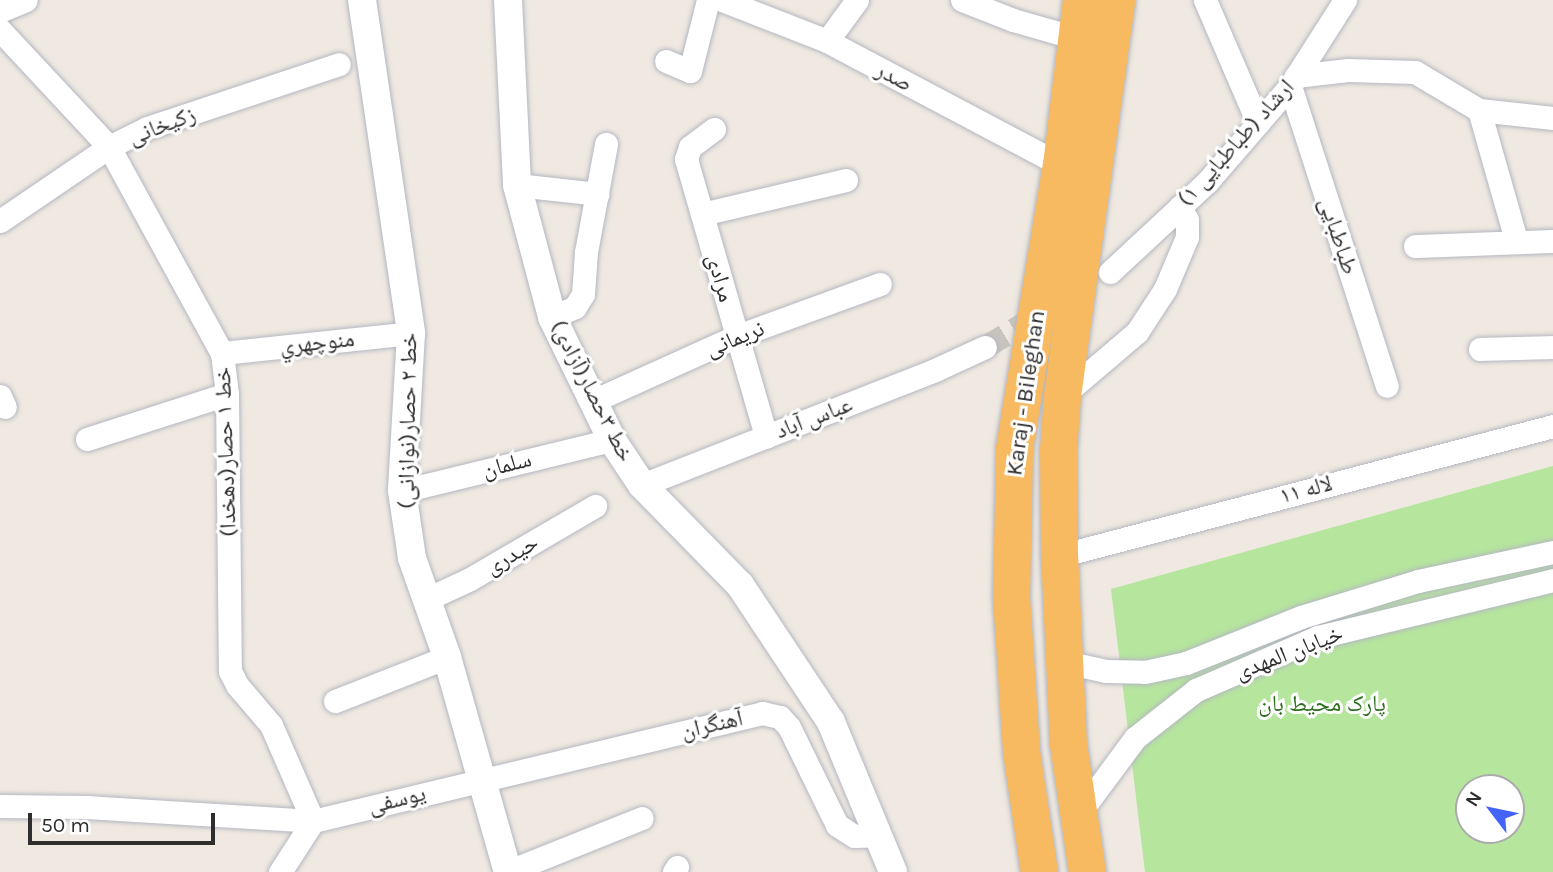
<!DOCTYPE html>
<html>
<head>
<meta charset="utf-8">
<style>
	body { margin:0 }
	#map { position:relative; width:1553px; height:872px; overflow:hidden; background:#efe9e1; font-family:Karla,"Noto Naskh Arabic",sans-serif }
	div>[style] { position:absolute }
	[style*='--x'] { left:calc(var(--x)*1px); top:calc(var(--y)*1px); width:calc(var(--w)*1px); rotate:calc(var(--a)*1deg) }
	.green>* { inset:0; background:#b6e59e }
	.minor-tunnel>* { height:23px; margin-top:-11.5px; transform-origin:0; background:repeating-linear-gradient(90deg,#c8c4bd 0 23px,transparent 0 34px) }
	.roads { filter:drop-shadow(0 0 2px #b4b7c1) drop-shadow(0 0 2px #b4b7c1) }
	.minor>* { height:23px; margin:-11.5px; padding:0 11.5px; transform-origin:11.5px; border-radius:11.5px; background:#fff }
	.tertiary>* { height:28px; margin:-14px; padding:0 14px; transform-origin:14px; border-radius:14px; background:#fff }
	.trunk>* { height:37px; margin:-18.5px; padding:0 18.5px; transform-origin:18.5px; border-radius:18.5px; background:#f8ba60 }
	span { translate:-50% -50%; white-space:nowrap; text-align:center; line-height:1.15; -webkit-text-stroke:6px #fff; paint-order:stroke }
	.street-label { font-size:23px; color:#2e2e2e }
	.park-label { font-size:23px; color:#2c6e1b }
	.north { position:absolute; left:1455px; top:774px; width:70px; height:70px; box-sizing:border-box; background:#fff; border:2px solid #ababab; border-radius:50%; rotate:302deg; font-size:19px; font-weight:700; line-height:28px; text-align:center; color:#2e2e2e }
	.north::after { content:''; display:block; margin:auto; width:24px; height:32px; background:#4264fb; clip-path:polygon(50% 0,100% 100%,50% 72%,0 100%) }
	.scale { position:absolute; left:28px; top:813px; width:187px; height:32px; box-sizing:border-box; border:4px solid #2e2e2e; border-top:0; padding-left:9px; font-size:21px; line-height:24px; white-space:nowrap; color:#2e2e2e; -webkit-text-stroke:5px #fff; paint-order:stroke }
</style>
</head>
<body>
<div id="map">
	<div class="green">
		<i style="clip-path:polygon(evenodd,1553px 466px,1553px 872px,1145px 872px,1111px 589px,1553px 466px,1469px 788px,1511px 788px,1511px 830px,1469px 830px,1469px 788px)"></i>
	</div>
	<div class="minor-tunnel">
		<i style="--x:985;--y:347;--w:66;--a:-31.3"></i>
	</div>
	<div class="roads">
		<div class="minor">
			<i style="--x:722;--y:0;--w:113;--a:21.3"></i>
			<i style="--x:827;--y:41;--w:265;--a:27.9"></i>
			<i style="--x:962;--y:0;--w:55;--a:21.4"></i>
			<i style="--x:1013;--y:20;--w:66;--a:15.9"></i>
			<i style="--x:1205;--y:0;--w:134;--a:66.7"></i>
			<i style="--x:0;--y:11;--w:28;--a:-23"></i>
			<i style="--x:0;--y:30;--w:160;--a:47"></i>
			<i style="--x:109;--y:147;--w:235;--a:61.3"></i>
			<i style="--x:222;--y:353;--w:41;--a:83"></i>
			<i style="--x:227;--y:394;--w:277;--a:89.4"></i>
			<i style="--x:230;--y:671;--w:16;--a:63"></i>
			<i style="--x:237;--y:685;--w:52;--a:49.6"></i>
			<i style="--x:271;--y:725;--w:105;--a:66.4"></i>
			<i style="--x:313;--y:821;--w:61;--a:122.9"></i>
			<i style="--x:827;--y:41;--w:51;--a:-53.8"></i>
			<i style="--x:666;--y:61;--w:26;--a:23"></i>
			<i style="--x:690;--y:71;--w:73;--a:-75.8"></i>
			<i style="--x:1296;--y:76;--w:52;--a:-6.6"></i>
			<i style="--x:1348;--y:70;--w:67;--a:1.7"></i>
			<i style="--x:1415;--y:72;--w:74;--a:30.7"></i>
			<i style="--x:1479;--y:110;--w:74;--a:6.2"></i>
			<i style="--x:1290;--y:86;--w:315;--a:72.1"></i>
			<i style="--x:1479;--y:110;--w:135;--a:74.1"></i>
			<i style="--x:714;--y:129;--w:30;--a:143"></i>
			<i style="--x:690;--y:147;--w:13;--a:108"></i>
			<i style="--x:686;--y:159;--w:289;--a:73.9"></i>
			<i style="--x:517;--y:185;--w:81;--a:6.3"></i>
			<i style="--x:702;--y:214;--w:148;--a:-13.3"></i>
			<i style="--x:0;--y:221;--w:132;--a:-34.2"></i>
			<i style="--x:109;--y:147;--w:42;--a:-26.6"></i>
			<i style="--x:147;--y:128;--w:202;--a:-18.4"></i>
			<i style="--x:1415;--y:246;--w:138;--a:-2.1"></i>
			<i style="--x:1110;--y:272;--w:132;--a:-42.9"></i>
			<i style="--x:1207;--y:182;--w:127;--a:-49.2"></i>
			<i style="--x:1290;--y:86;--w:102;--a:-57.4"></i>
			<i style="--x:552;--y:317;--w:25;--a:-23"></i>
			<i style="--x:575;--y:307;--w:15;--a:-58"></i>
			<i style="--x:583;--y:294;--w:42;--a:-85.9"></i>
			<i style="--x:586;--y:252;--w:110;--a:-79.5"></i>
			<i style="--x:1480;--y:349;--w:73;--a:-1.6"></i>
			<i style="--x:222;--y:353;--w:190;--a:-6"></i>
			<i style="--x:0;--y:396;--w:12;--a:66"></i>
			<i style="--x:1062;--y:396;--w:99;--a:-40.5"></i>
			<i style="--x:1137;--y:332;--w:51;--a:-56.9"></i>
			<i style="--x:1165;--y:289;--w:56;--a:-67.1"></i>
			<i style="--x:1187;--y:237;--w:17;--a:-90"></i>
			<i style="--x:1187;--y:220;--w:15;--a:-118"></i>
			<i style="--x:593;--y:401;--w:158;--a:-24.3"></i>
			<i style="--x:737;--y:336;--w:152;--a:-20"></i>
			<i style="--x:87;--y:439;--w:147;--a:-17.8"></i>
			<i style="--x:642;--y:485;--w:315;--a:-21.4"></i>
			<i style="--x:935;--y:370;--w:55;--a:-24.7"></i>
			<i style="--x:402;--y:491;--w:216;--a:-13.7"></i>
			<i style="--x:1059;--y:556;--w:511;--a:-14.74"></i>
			<i style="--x:427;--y:599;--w:47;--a:-24.9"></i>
			<i style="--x:470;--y:579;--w:145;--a:-30.3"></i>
			<i style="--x:1065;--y:662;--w:42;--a:12.4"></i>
			<i style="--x:1106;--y:671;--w:39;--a:1"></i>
			<i style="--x:1145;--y:672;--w:42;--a:-12.4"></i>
			<i style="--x:1186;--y:663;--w:124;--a:-21.8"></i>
			<i style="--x:1301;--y:617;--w:122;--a:-17.1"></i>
			<i style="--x:1418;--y:581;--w:138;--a:-12.1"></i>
			<i style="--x:335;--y:701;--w:120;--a:-21.4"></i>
			<i style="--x:0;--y:806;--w:86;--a:0.7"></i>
			<i style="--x:86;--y:807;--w:227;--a:3.5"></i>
			<i style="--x:313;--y:821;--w:462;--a:-13.5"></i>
			<i style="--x:762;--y:713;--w:18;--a:13"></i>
			<i style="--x:780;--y:717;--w:13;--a:48"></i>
			<i style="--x:789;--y:727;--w:109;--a:63.9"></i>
			<i style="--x:837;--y:825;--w:20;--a:33"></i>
			<i style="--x:854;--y:836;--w:24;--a:-2"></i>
			<i style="--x:1078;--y:815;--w:96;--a:-53.5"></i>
			<i style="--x:1135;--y:738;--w:78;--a:-38.2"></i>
			<i style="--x:1196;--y:690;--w:133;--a:-23.5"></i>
			<i style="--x:1318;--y:637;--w:242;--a:-13.6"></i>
			<i style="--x:507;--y:872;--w:145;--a:-21.8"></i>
			<i style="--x:674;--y:872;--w:6;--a:-59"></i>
		</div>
		<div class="tertiary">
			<i style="--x:362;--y:0;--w:337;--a:81.6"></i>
			<i style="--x:411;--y:333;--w:158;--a:93.3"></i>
			<i style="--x:402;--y:491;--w:68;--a:81.5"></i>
			<i style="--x:412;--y:558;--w:105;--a:70.5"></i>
			<i style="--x:447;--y:657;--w:223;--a:74.2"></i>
			<i style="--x:508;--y:0;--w:185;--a:87.2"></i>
			<i style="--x:517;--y:185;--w:137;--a:75.1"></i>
			<i style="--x:552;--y:317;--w:137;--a:64"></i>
			<i style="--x:612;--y:440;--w:54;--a:56.3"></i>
			<i style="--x:642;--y:485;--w:140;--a:45.6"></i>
			<i style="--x:740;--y:585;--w:164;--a:56.4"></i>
			<i style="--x:831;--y:722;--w:162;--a:67.5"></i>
		</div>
		<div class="trunk">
			<i style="--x:1039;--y:872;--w:122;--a:-98.5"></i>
			<i style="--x:1021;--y:751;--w:155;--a:-93.7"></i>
			<i style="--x:1011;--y:596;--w:148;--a:-88.8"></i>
			<i style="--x:1014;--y:448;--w:287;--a:-80.6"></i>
			<i style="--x:1061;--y:165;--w:166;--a:-83.1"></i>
			<i style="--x:1087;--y:872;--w:129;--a:-98.4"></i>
			<i style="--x:1068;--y:744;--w:188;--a:-92.7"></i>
			<i style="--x:1059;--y:556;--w:105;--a:-90.5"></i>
			<i style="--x:1058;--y:451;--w:55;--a:-85.8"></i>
			<i style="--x:1062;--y:396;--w:400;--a:-82.2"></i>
		</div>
	</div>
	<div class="street-label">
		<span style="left:894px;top:77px;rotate:28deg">صدر</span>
		<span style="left:162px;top:126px;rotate:-21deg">زکیخانی</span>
		<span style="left:1236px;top:143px;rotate:-48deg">ارشاد (طباطبایی ۱)</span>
		<span style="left:1338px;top:236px;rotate:72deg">طباطبایی</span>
		<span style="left:720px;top:278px;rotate:74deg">مرادی</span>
		<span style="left:735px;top:339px;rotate:-22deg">نریمانی</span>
		<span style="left:317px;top:343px;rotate:-6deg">منوچهري</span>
		<span style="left:592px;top:391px;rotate:63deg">خط ۳حصار(آزادی)</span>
		<span style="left:1026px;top:393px;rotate:-82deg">Karaj - Bileghan</span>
		<span style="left:814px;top:418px;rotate:-21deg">عباس آباد</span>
		<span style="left:408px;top:421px;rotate:-89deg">خط ۲ حصار(نوازانی)</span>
		<span style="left:226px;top:452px;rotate:-92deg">خط ۱ حصار(دهخدا)</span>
		<span style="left:507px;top:465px;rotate:-14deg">سلمان</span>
		<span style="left:1306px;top:490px;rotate:-15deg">لاله ۱۱</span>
		<span style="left:512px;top:555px;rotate:-30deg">حیدری</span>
		<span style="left:1289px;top:653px;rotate:-21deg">خیابان المهدی</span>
		<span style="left:712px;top:725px;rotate:-13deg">آهنگران</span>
		<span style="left:397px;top:800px;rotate:-14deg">یوسفی</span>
	</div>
	<div class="park-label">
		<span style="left:1322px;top:704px">پارک محیط بان</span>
	</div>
	<div class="north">N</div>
	<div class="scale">50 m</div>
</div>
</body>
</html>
